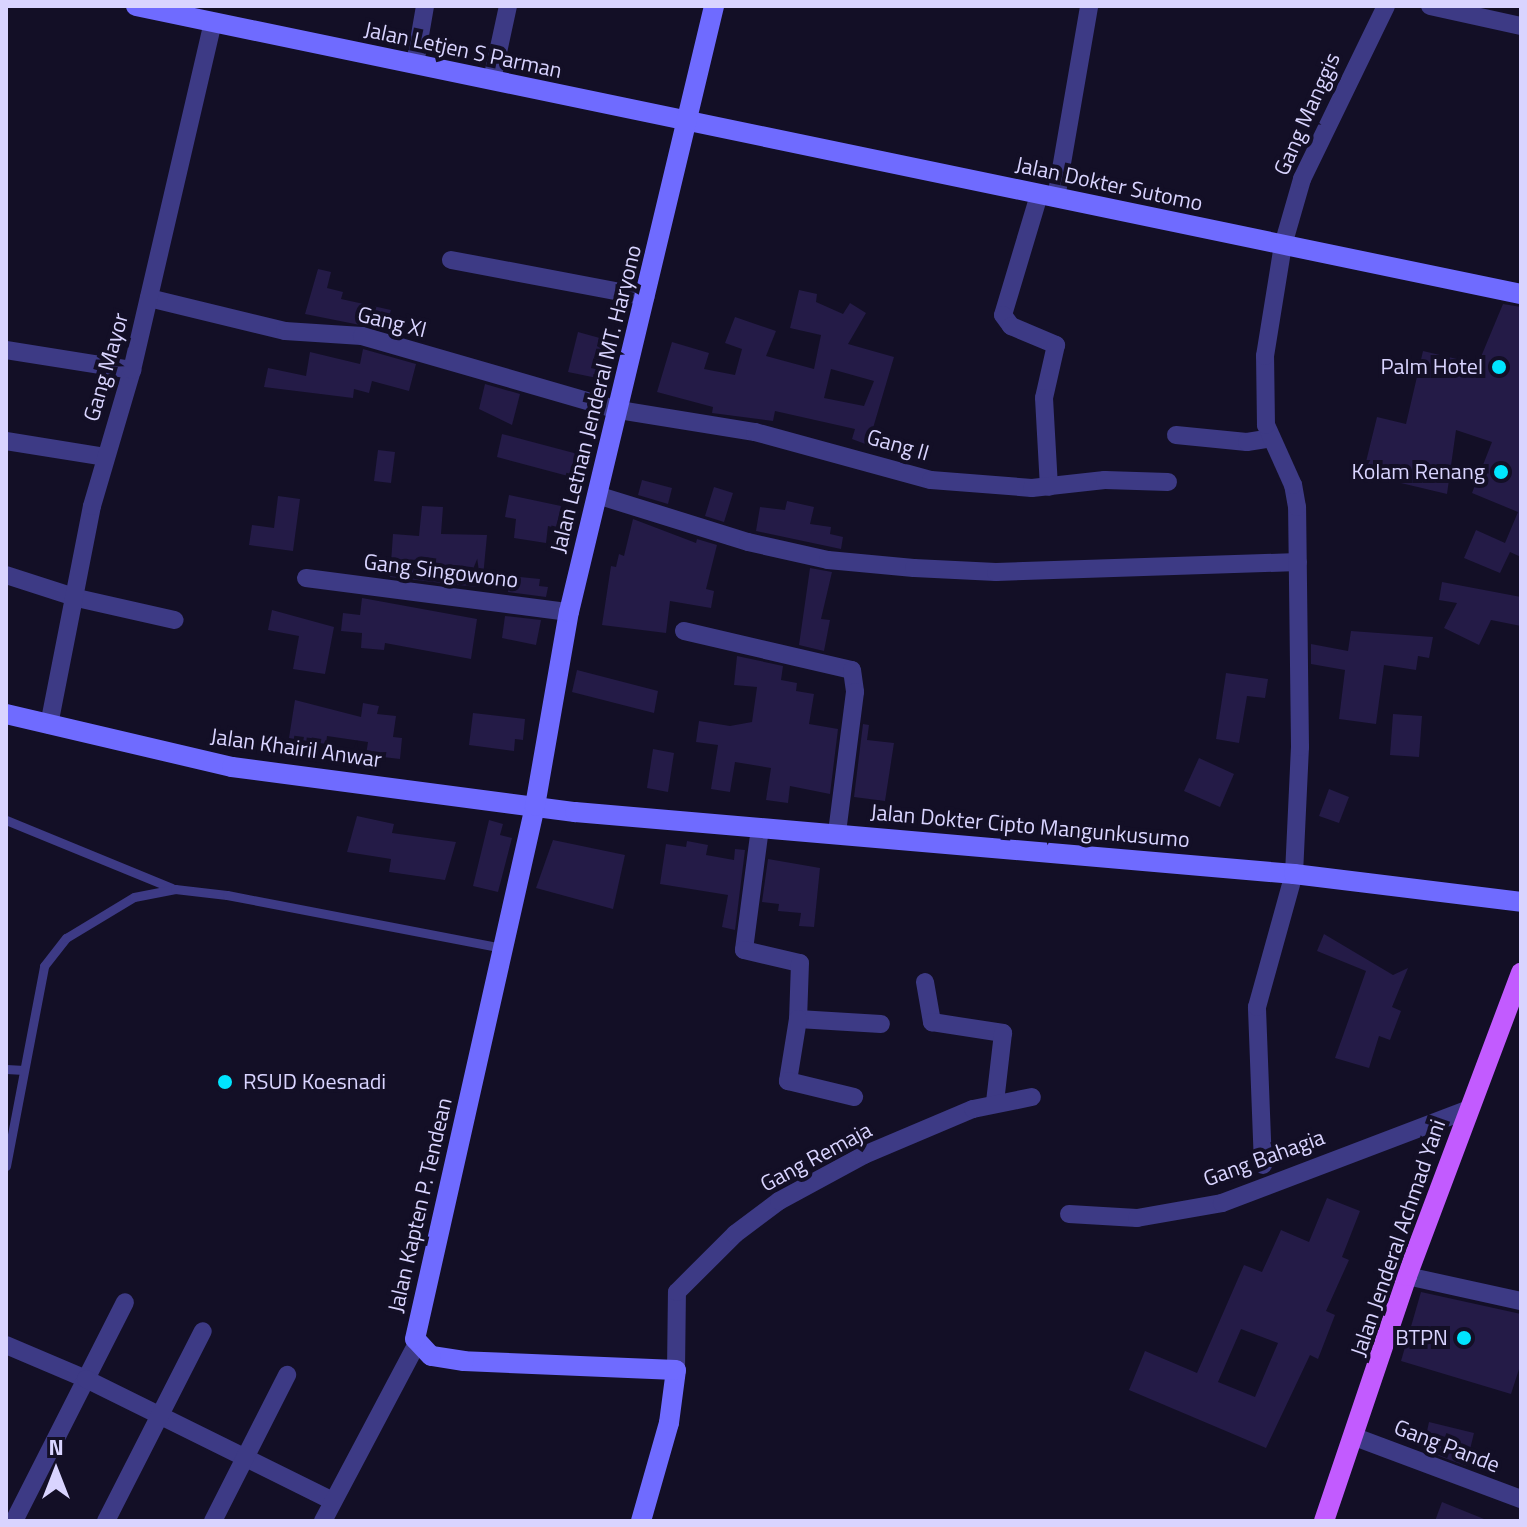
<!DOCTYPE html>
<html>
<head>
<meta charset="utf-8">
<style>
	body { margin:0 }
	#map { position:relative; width:1527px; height:1527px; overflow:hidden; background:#130f26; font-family:"Titillium Web",sans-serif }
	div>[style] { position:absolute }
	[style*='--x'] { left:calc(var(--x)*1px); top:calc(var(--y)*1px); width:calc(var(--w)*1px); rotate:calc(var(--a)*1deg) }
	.building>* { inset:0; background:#241b47 }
	.lane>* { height:9px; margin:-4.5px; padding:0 4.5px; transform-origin:4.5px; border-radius:4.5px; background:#3d3a85 }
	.street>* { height:18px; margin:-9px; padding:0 9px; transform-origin:9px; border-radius:9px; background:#3d3a85 }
	.secondary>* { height:20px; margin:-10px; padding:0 10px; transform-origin:10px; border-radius:10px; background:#6f6bff }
	.primary>* { height:20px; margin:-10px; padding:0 10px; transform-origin:10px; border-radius:10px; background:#c25bff }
	.dots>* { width:22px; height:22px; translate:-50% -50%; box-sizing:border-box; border:4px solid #130f26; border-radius:50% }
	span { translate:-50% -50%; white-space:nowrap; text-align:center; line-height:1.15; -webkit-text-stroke:8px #130f26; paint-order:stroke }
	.street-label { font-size:22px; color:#d9d4ff }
	.poi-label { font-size:22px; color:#d9d4ff }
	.right { translate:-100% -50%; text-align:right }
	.left { translate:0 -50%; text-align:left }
	.frame { position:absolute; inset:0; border:8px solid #d9d4ff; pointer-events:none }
	.north { position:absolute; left:16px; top:1431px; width:80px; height:80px; -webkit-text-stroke:6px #130f26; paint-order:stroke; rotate:0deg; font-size:22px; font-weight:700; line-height:32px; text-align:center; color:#d9d4ff }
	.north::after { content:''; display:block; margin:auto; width:28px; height:36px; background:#d9d4ff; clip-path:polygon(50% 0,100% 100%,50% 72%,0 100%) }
</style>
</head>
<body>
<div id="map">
	<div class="building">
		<i style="clip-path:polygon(318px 269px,331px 272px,327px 288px,343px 292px,341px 299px,391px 310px,385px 330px,305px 314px)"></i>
		<i style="clip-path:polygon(evenodd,799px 290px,817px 294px,816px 302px,843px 314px,850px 303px,866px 313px,848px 344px,894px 357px,868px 445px,852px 439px,855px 429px,775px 411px,773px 421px,712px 413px,713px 407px,657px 392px,672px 342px,709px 353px,704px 369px,735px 375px,742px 349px,725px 343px,735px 317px,776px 331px,766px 356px,814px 369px,821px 335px,790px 328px,799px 290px,831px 369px,874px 381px,864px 406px,824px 398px,831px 369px)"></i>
		<i style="clip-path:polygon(1503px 304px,1521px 307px,1521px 557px,1510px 552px,1500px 573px,1464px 558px,1476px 530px,1505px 543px,1518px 512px,1472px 493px,1492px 442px,1456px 430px,1447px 494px,1363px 474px,1377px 417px,1406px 424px,1423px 351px,1478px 364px)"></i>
		<i style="clip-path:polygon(578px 332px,607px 340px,597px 378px,568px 372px)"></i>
		<i style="clip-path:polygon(363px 349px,416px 364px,409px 391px,372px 381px,369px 393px,354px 389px,353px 398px,264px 387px,268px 368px,306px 376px,310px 352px,360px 364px)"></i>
		<i style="clip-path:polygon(485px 384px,520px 394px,512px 425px,479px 409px)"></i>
		<i style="clip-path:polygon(502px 434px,589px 457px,583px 480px,497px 457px)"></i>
		<i style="clip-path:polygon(378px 450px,395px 452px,391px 483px,374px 481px)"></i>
		<i style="clip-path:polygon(642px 480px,672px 488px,668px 504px,638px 495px)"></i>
		<i style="clip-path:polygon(714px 487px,733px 493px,724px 522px,705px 516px)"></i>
		<i style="clip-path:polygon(509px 495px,561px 506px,556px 528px,548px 526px,546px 543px,514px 538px,516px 519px,505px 517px)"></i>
		<i style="clip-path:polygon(278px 496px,300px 499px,293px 551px,249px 545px,252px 525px,274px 528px)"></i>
		<i style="clip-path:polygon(787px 501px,814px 507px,810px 524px,831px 527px,830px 534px,843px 537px,841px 549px,756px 531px,760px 507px,785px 510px)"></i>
		<i style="clip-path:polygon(422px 506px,443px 507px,441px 534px,487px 535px,483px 577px,477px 577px,477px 587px,390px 577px,393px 534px,419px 536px)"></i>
		<i style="clip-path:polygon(633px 519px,696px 543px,697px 539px,717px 545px,706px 589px,714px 591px,711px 608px,670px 601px,666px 633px,602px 625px,611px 566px,616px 567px,619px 554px,624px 556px)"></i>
		<i style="clip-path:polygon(810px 568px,832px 572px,821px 619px,830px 620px,824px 651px,799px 645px)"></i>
		<i style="clip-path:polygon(510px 576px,540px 579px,539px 586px,548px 587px,546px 597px,508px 592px)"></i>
		<i style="clip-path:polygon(1442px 582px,1521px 597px,1521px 626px,1491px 620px,1479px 645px,1444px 628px,1457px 603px,1439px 600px)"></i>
		<i style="clip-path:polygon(362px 598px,477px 619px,471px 659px,385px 643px,384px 650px,361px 648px,362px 633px,341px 631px,343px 613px,360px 615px)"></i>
		<i style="clip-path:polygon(272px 610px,334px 627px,325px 674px,293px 669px,299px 636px,268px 630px)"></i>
		<i style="clip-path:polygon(505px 616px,541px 620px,536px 645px,502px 638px)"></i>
		<i style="clip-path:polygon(1351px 631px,1433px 637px,1429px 658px,1418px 656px,1416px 670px,1384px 665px,1376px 724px,1339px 719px,1345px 670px,1311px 664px,1311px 644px,1348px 651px)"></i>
		<i style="clip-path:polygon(737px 656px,783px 666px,781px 680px,797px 683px,796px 691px,814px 694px,809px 724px,838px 729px,830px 794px,790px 786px,788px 803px,766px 800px,771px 768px,735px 762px,730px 792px,711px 789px,718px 745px,696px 742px,699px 721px,730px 726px,752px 722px,757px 687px,734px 685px)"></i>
		<i style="clip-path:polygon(577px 670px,658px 691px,654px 713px,572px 692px)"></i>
		<i style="clip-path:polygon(1226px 673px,1268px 679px,1265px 698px,1247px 696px,1239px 743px,1216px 739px)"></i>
		<i style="clip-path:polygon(295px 700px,361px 717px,363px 703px,379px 706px,377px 714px,396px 716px,393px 737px,402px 738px,400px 759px,366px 755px,368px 742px,327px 736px,326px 744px,289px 738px)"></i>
		<i style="clip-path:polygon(473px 713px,525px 719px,523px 740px,515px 739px,514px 751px,469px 745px)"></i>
		<i style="clip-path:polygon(1393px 714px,1422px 716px,1419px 757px,1390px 755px)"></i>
		<i style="clip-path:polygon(863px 724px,869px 725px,867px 740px,894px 743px,885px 801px,854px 797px)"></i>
		<i style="clip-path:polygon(653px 749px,674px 753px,668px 792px,647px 788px)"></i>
		<i style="clip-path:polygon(1199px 758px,1234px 774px,1220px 807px,1184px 791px)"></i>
		<i style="clip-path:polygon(1329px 789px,1349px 797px,1339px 823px,1319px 816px)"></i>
		<i style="clip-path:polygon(357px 816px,394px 824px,392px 833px,456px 842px,445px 880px,389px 872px,391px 859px,347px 852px)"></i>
		<i style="clip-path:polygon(489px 820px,503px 824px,500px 835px,512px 838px,498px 892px,473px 886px)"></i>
		<i style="clip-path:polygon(553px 840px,625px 855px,613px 909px,536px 888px)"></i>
		<i style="clip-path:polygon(687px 841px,708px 845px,706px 855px,734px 860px,735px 849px,745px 850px,735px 930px,722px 927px,728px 895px,660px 884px,666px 844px,686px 847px)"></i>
		<i style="clip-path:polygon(768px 859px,820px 868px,814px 927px,799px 926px,801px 913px,778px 911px,779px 904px,762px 902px)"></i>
		<i style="clip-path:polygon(1324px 934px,1393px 975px,1408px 968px,1392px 1007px,1401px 1011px,1390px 1040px,1379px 1036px,1369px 1068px,1335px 1058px,1366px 971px,1317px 951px)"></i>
		<i style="clip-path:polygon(evenodd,1327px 1198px,1360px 1211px,1342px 1257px,1349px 1260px,1326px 1311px,1335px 1315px,1318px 1359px,1310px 1355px,1266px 1448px,1129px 1390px,1145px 1351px,1197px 1373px,1244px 1265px,1262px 1272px,1281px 1230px,1309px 1242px,1327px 1198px,1241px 1329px,1278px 1343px,1255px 1397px,1218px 1382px,1241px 1329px)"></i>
		<i style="clip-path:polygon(1421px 1292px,1521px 1314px,1521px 1363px,1511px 1394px,1401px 1361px)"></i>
		<i style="clip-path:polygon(1429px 1422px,1474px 1433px,1466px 1466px,1423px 1450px)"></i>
		<i style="clip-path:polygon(1442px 1502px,1489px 1521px,1435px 1521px)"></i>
	</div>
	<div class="lane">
		<i style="--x:6;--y:820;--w:179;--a:22.3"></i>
		<i style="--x:6;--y:1069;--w:18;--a:3"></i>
		<i style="--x:6;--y:1166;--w:204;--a:-79.2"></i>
		<i style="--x:44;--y:966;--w:36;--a:-52"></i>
		<i style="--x:66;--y:938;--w:79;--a:-31.1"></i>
		<i style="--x:134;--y:897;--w:42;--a:-11"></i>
		<i style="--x:175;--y:889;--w:52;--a:6.6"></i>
		<i style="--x:227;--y:895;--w:280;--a:10.9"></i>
	</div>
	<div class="street">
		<i style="--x:1430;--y:6;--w:93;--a:12.4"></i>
		<i style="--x:415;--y:64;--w:59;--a:-80.2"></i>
		<i style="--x:492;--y:80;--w:76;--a:-77.8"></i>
		<i style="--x:1039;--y:195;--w:125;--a:106.7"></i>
		<i style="--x:1003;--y:315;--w:14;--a:54"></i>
		<i style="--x:1011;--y:326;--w:49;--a:22.9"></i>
		<i style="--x:1056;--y:345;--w:54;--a:102.8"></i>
		<i style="--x:1044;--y:398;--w:89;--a:86.8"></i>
		<i style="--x:1056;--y:198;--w:195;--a:-80.2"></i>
		<i style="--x:451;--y:260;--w:198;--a:10.7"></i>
		<i style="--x:149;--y:298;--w:140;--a:13.6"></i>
		<i style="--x:285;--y:331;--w:77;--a:3.7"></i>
		<i style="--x:362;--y:336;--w:267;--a:16.1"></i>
		<i style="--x:619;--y:410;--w:138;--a:9.2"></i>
		<i style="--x:755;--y:432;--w:182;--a:15.3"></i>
		<i style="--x:931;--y:480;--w:101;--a:4.5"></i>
		<i style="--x:1032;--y:488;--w:73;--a:-6.3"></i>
		<i style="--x:1105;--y:480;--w:63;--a:1.8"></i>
		<i style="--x:6;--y:350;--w:128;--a:9"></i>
		<i style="--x:1176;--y:435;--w:71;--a:5.6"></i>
		<i style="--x:1247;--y:442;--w:24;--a:-9"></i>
		<i style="--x:6;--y:441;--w:100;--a:9.2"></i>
		<i style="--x:597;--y:495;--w:158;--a:17.3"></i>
		<i style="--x:748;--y:542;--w:82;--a:12.7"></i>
		<i style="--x:828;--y:560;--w:86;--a:5.3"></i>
		<i style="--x:914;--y:568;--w:82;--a:2.8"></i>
		<i style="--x:996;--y:572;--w:302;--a:-1.9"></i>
		<i style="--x:6;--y:575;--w:75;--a:17.9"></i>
		<i style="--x:77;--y:598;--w:100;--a:12.7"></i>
		<i style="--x:306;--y:578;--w:265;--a:7.4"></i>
		<i style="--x:684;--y:631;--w:172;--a:13.1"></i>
		<i style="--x:852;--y:670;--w:22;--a:82"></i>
		<i style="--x:855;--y:692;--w:142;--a:97.3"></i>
		<i style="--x:49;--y:725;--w:223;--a:-78.9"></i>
		<i style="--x:92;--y:506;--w:142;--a:-73.6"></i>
		<i style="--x:132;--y:370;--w:356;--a:-76.9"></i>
		<i style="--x:760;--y:828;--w:123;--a:97.5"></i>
		<i style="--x:744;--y:950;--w:57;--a:13.1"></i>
		<i style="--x:800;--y:963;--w:56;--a:92"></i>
		<i style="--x:798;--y:1019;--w:83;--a:3.4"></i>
		<i style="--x:925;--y:982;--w:41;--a:80.1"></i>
		<i style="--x:932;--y:1022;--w:72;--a:8.8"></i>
		<i style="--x:1003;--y:1033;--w:69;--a:96.6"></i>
		<i style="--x:798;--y:1019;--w:63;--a:99.2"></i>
		<i style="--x:788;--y:1081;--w:68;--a:13.6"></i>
		<i style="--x:1263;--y:1165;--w:158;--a:-92.2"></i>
		<i style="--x:1257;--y:1007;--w:138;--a:-74.5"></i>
		<i style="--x:1294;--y:874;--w:127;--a:-87.3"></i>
		<i style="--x:1300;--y:747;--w:240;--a:-90.7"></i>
		<i style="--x:1297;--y:507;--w:22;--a:-100"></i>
		<i style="--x:1293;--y:485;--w:66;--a:-114.2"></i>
		<i style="--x:1266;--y:425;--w:69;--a:-90.8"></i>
		<i style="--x:1265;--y:356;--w:112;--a:-80.8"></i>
		<i style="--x:1283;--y:245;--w:69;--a:-73.9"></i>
		<i style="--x:1302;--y:179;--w:192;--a:-64.1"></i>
		<i style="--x:1069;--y:1214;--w:68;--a:3.4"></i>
		<i style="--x:1137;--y:1218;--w:86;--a:-10"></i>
		<i style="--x:1222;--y:1203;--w:264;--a:-20.8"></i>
		<i style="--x:1407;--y:1276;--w:117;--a:12.4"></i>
		<i style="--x:6;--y:1345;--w:87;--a:23"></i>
		<i style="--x:86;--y:1379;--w:86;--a:-63.1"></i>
		<i style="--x:676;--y:1370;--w:78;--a:-89.3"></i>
		<i style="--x:677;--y:1292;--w:82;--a:-45"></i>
		<i style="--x:735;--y:1234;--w:55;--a:-36.9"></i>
		<i style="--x:779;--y:1201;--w:97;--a:-28.4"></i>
		<i style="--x:864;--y:1155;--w:118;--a:-22.9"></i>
		<i style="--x:973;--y:1109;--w:60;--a:-11.5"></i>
		<i style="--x:1355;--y:1437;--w:177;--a:20.5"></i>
		<i style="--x:14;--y:1521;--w:159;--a:-63.1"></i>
		<i style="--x:86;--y:1379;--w:275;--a:26.3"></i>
		<i style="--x:106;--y:1521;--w:213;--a:-63"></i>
		<i style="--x:213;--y:1521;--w:164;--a:-63.1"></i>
		<i style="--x:323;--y:1521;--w:199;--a:-62.1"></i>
	</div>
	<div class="secondary">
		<i style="--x:136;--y:6;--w:1415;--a:11.75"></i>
		<i style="--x:6;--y:714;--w:232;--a:13.2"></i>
		<i style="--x:232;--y:767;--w:346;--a:7.5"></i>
		<i style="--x:575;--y:812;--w:722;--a:4.93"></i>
		<i style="--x:1294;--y:874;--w:229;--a:7"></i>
		<i style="--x:641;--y:1521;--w:102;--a:-74.1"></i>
		<i style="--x:669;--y:1423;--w:53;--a:-82.5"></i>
		<i style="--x:676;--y:1370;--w:212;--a:-177.6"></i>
		<i style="--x:464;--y:1361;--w:33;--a:-171"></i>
		<i style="--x:431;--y:1356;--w:23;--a:-133"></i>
		<i style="--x:415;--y:1339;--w:546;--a:-77.31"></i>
		<i style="--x:535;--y:806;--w:197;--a:-80.1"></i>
		<i style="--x:569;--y:612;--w:623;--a:-76.54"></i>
	</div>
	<div class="primary">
		<i style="--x:1324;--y:1521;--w:259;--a:-71.3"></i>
		<i style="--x:1407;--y:1276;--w:324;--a:-69.4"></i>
	</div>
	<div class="dots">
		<i style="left:1499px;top:367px;background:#00e5ff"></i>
		<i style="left:1501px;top:472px;background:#00e5ff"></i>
		<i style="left:225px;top:1082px;background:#00e5ff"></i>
		<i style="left:1464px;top:1338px;background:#00e5ff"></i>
	</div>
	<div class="street-label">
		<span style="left:463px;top:50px;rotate:12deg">Jalan Letjen S Parman</span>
		<span style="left:1307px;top:114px;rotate:-66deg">Gang Manggis</span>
		<span style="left:1109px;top:184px;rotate:12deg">Jalan Dokter Sutomo</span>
		<span style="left:392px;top:322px;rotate:14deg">Gang XI</span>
		<span style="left:106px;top:367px;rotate:-74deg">Gang Mayor</span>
		<span style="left:596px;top:399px;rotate:-76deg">Jalan Letnan Jenderal MT. Haryono</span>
		<span style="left:898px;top:445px;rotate:16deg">Gang II</span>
		<span style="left:441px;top:571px;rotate:7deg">Gang Singowono</span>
		<span style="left:296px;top:748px;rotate:8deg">Jalan Khairil Anwar</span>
		<span style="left:1030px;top:826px;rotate:5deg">Jalan Dokter Cipto Mangunkusumo</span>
		<span style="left:816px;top:1157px;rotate:-28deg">Gang Remaja</span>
		<span style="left:1264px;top:1158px;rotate:-20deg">Gang Bahagia</span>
		<span style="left:420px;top:1205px;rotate:-77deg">Jalan Kapten P. Tendean</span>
		<span style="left:1398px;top:1238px;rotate:-71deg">Jalan Jenderal Achmad Yani</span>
		<span style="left:1447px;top:1446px;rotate:21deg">Gang Pande</span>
	</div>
	<div class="poi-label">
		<span class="right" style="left:1483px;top:367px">Palm Hotel</span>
		<span class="right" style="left:1485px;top:472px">Kolam Renang</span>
		<span class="left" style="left:243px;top:1082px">RSUD Koesnadi</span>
		<span class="right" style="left:1448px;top:1338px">BTPN</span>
	</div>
	<div class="frame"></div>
	<div class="north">N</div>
</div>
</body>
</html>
